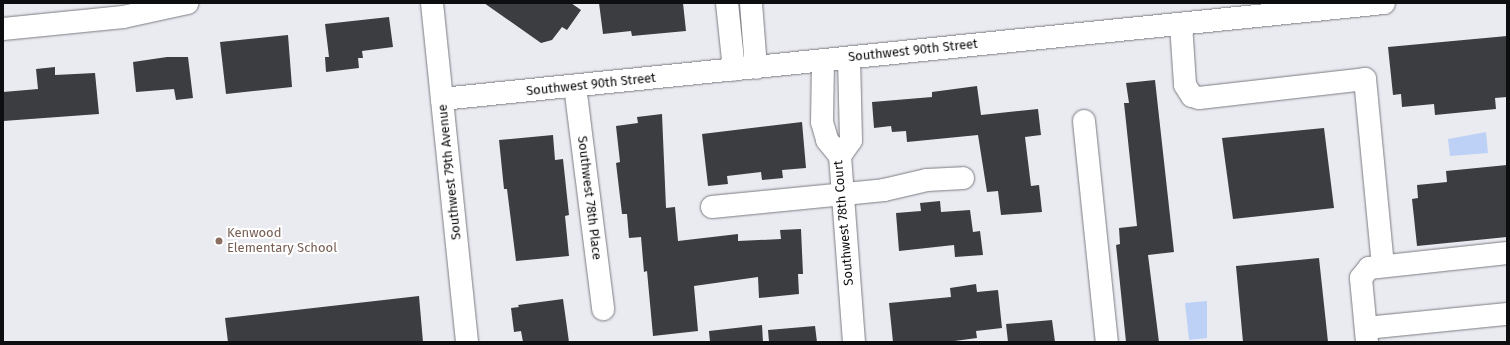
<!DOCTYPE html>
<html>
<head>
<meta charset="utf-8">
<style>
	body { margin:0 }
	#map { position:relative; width:1510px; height:345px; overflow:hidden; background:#eaebf1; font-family:"Fira Sans",sans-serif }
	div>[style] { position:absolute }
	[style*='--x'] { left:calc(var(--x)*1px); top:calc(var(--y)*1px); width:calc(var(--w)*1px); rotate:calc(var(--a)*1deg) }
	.water>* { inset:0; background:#bcd1f5 }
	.building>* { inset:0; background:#3c3d41 }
	.roads { filter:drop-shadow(0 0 1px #7a7c81) drop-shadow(0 0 1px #7a7c81) }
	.minor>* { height:22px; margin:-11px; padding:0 11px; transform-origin:11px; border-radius:11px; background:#fff }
	.dots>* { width:11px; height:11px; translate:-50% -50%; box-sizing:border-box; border:2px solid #fff; border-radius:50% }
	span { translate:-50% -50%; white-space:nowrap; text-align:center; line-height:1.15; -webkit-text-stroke:4px #fff; paint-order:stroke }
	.street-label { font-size:13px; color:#0d0e10 }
	.education-label { font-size:13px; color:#785e54 }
	.left { translate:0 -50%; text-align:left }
	.frame { position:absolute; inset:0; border:4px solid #0d0e10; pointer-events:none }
</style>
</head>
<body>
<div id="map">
	<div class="water">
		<i style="clip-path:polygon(1486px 132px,1488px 153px,1450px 156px,1448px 139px)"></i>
		<i style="clip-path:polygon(1207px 301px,1207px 338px,1189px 340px,1185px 303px)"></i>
	</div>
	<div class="building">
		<i style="clip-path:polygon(484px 3px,571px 3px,581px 10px,567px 30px,562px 27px,552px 40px,541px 43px)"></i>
		<i style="clip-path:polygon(599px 3px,683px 3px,686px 31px,632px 36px,631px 31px,603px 34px)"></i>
		<i style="clip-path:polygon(389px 17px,393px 47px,362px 51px,363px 58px,358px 58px,359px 68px,326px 72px,325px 57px,329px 57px,325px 24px)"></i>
		<i style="clip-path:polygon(288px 35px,292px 87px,226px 94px,220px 42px)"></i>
		<i style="clip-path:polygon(1507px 36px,1507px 97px,1495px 98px,1496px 109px,1435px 115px,1434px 104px,1402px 107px,1401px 94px,1393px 95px,1388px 47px)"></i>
		<i style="clip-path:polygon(167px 57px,188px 57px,193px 98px,176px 100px,174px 89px,136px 92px,133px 62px)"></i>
		<i style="clip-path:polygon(55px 67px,55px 75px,95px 73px,99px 114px,3px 121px,3px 92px,38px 89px,36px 69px)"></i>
		<i style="clip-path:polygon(1155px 80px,1174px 252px,1148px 255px,1159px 342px,1126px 342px,1116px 245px,1120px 244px,1119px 228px,1137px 226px,1124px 103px,1129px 103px,1126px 83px)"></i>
		<i style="clip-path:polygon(977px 86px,981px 115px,1038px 109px,1041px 135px,1025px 137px,1031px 186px,1039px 185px,1042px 212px,1001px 215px,998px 191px,987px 192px,978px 135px,907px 142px,906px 131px,892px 132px,891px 126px,874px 128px,872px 102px,932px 97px,932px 92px)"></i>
		<i style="clip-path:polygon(662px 114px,666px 208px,675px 207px,678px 241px,738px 234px,738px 241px,781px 239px,780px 230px,801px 229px,803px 274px,798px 274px,799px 294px,759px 298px,758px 277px,694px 286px,698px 331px,653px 336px,647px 271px,644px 272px,641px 237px,629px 238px,627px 214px,622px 214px,616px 163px,620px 162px,616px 126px,638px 123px,637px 117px)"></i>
		<i style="clip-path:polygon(802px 122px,806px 168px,782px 170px,783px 178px,773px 179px,762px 180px,761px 172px,727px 176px,728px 184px,708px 186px,702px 134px)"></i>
		<i style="clip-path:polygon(1324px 128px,1334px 208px,1233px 219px,1222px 138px)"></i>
		<i style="clip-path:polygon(553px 135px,555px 160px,563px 159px,569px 215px,565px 216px,569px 256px,516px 261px,507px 189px,504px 189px,499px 140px)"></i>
		<i style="clip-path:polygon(1507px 165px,1507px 237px,1417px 246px,1412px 199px,1418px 198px,1417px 185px,1447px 182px,1446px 171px)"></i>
		<i style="clip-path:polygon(940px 201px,941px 212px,970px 210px,973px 232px,980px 231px,983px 255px,955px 257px,954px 245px,899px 251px,896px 213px,921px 211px,920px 203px)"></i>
		<i style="clip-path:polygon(1319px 258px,1328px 342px,1243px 342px,1236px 266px)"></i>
		<i style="clip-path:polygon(976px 284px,977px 292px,998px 290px,1002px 328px,976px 331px,977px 338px,947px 342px,893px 342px,889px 303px,951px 297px,950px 288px)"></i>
		<i style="clip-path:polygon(419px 296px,423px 342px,228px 342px,225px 318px)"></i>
		<i style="clip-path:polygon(563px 299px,569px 342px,523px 342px,521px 331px,514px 332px,511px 308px,519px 307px,518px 305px)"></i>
		<i style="clip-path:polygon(1052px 320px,1055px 342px,1008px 342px,1006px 324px)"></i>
		<i style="clip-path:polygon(762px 325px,763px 342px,710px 342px,709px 331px)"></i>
		<i style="clip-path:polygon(815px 326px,817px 342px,769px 342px,768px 330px)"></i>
	</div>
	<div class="roads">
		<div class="minor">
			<i style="--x:432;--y:3;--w:341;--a:84.1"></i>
			<i style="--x:727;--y:3;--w:67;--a:84"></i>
			<i style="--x:751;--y:3;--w:65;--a:85.6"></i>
			<i style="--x:1181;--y:24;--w:61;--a:86.2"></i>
			<i style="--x:1185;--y:85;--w:13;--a:58"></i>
			<i style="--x:1192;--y:96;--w:7;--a:16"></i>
			<i style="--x:1199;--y:98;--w:167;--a:-6.5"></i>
			<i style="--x:1365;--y:79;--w:187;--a:84.5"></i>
			<i style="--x:3;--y:29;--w:121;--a:-5.7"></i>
			<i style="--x:123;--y:17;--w:66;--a:-12.2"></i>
			<i style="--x:823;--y:61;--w:61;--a:90.9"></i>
			<i style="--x:822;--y:122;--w:19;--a:74"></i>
			<i style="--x:827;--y:140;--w:21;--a:51"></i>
			<i style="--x:840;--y:156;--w:187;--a:85.7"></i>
			<i style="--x:575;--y:86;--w:225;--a:82.8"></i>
			<i style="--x:442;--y:99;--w:947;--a:-5.82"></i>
			<i style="--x:1084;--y:121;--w:222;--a:84.1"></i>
			<i style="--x:840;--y:156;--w:19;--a:-55"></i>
			<i style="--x:851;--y:140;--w:82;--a:-91.4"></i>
			<i style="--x:712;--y:207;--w:173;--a:-5.6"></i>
			<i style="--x:884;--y:190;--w:44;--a:-13.1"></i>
			<i style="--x:927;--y:180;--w:36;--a:-3"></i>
			<i style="--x:1366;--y:328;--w:142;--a:-5.7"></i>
			<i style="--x:1367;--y:342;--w:64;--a:-95.4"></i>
			<i style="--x:1361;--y:278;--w:13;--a:-51"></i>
			<i style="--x:1369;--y:268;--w:139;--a:-6.2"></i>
		</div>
	</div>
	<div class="dots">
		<i style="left:219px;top:241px;background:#8d6e63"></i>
	</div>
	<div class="street-label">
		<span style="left:913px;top:51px;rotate:-6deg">Southwest 90th Street</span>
		<span style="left:591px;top:85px;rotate:-6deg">Southwest 90th Street</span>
		<span style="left:450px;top:172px;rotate:-96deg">Southwest 79th Avenue</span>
		<span style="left:589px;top:198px;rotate:83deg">Southwest 78th Place</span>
		<span style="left:844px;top:223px;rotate:-95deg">Southwest 78th Court</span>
	</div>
	<div class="education-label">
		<span class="left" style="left:227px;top:241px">Kenwood<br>Elementary School</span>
	</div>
	<div class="frame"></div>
</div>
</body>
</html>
